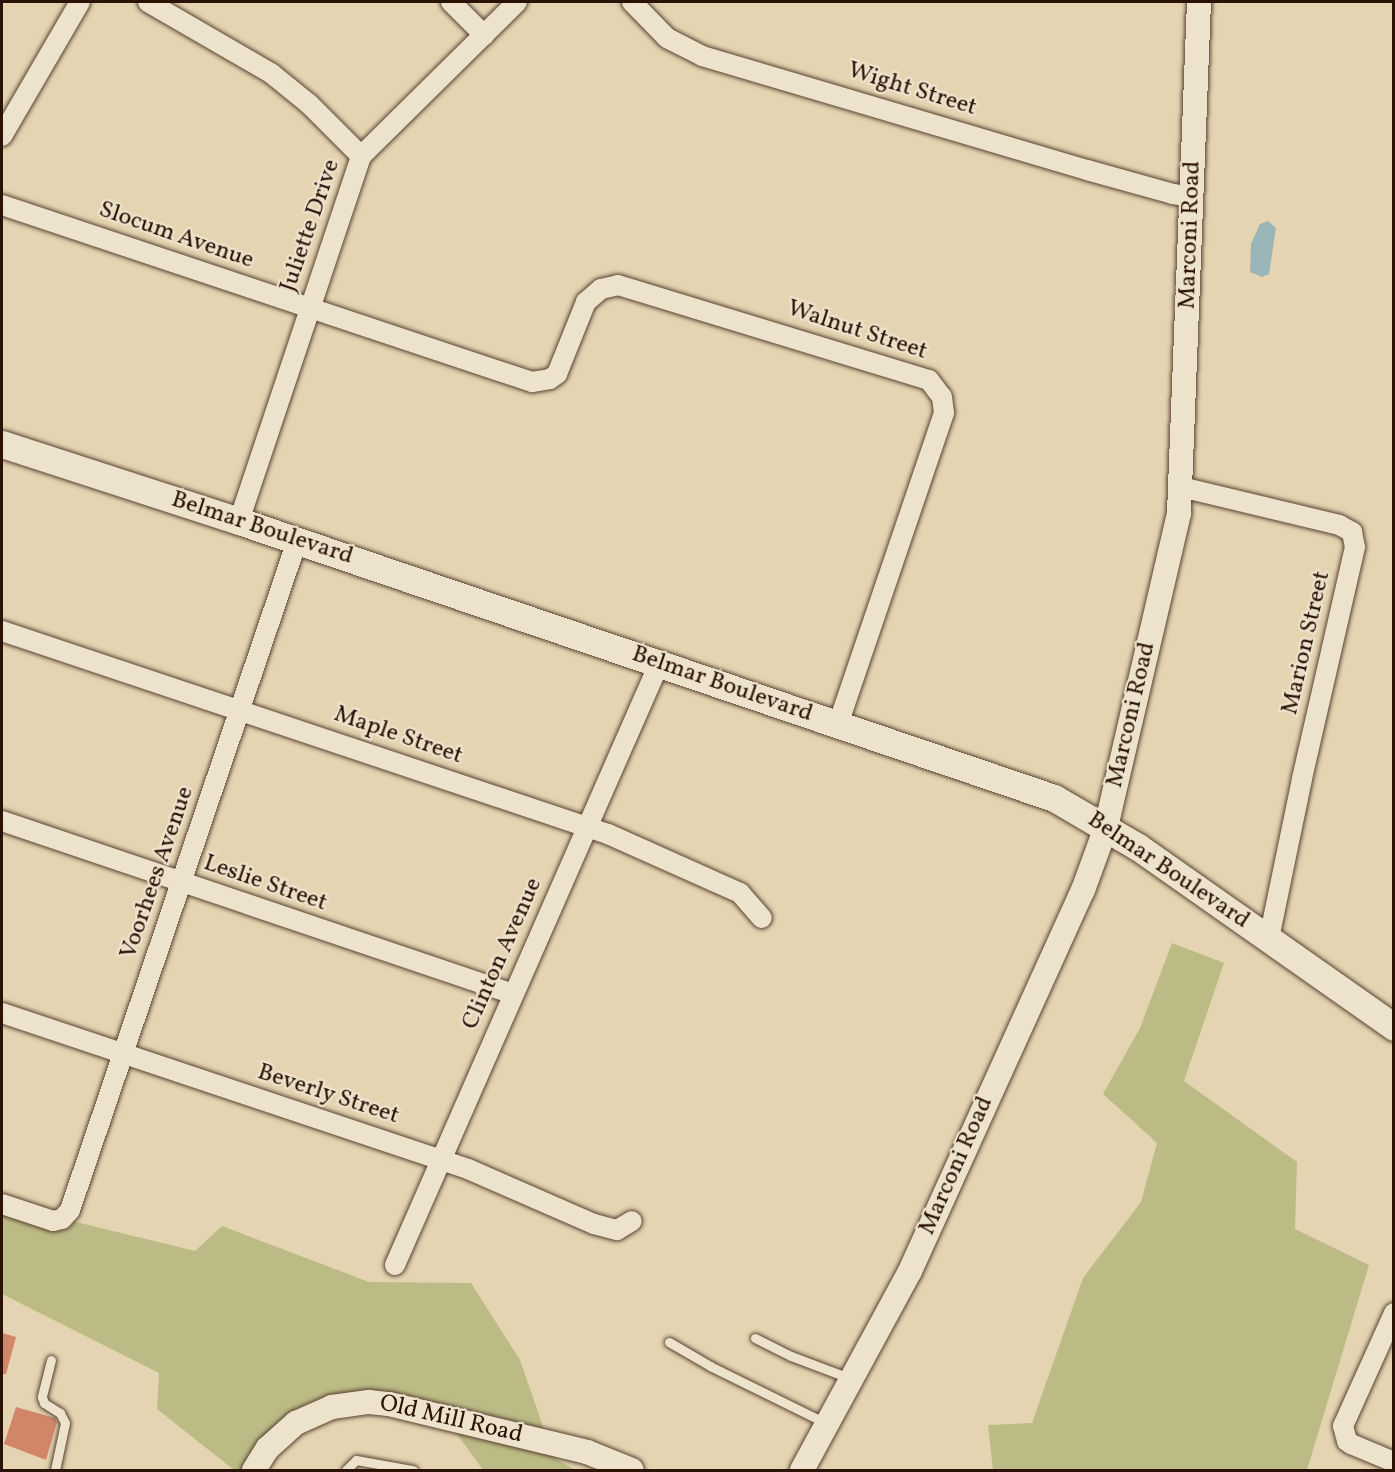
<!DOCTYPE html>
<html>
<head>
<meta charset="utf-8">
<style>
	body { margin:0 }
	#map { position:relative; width:1395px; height:1472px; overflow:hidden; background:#e4d4b1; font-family:Vollkorn,serif }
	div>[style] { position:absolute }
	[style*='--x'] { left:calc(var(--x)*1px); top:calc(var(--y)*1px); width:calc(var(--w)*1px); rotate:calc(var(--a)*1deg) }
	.green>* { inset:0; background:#bcbb86 }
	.water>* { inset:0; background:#9ab5b7 }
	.building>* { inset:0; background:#d1866a }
	.roads { filter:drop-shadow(0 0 2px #594232) drop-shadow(0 0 2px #594232) }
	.service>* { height:9px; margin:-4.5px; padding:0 4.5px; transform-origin:4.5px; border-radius:4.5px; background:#ede3cc }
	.minor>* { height:20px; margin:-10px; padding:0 10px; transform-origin:10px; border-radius:10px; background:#ede3cc }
	.tertiary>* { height:24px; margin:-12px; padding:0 12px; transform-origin:12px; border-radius:12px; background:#ede3cc }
	.secondary>* { height:27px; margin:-13.5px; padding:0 13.5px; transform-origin:13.5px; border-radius:13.5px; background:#ede3cc }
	span { translate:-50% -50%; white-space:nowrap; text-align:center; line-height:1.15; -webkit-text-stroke:4.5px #ede3cc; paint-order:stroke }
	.street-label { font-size:24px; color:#2b1207 }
	.frame { position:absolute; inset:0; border:3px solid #2b1207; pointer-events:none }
</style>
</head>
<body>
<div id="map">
	<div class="green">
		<i style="clip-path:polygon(1172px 943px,1224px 963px,1184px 1081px,1297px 1162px,1295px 1229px,1369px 1265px,1307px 1470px,993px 1470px,988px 1425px,1032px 1423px,1083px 1278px,1141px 1202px,1157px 1143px,1103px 1094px,1140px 1028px)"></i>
		<i style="clip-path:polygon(2px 1204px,195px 1251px,222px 1226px,369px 1282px,471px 1283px,520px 1360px,554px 1458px,576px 1470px,483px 1470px,452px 1427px,327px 1406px,261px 1470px,234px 1470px,157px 1409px,159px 1373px,2px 1294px)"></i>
	</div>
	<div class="water">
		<i style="clip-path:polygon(1268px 221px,1276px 228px,1269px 274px,1262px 277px,1250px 272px,1251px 244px,1260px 224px)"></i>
	</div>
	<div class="building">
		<i style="clip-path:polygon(2px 1333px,16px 1337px,6px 1374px,2px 1374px)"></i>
		<i style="clip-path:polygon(16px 1407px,55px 1418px,57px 1422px,46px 1460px,4px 1444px)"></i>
	</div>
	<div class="roads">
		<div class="service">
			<i style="--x:755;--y:1338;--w:40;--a:26.6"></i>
			<i style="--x:791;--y:1356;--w:65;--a:20.7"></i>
			<i style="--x:669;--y:1342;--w:48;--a:30.3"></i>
			<i style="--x:710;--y:1366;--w:129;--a:26.2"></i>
			<i style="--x:51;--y:1360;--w:38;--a:104"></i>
			<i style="--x:42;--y:1397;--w:6;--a:72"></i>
			<i style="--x:44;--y:1403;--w:19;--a:32"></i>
			<i style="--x:60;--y:1413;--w:11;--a:63"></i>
			<i style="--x:65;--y:1423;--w:48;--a:102"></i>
			<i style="--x:346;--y:1470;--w:14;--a:-45"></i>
			<i style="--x:356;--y:1460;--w:58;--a:10"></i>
		</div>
		<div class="minor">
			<i style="--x:148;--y:2;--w:143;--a:30.1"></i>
			<i style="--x:272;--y:74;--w:48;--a:39"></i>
			<i style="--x:309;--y:104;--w:74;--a:45"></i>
			<i style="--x:451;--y:2;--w:47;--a:45"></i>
			<i style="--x:632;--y:2;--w:50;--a:45.8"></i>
			<i style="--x:667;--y:38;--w:39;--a:27"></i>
			<i style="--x:702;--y:56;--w:402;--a:16.5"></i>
			<i style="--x:1087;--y:170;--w:89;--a:15.6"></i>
			<i style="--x:1173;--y:194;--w:20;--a:9"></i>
			<i style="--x:2;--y:136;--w:155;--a:-59.8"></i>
			<i style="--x:2;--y:205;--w:559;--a:18.47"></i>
			<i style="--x:532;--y:382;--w:18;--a:-9"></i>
			<i style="--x:550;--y:379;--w:9;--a:-36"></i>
			<i style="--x:557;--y:374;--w:78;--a:-68.1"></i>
			<i style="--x:586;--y:302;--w:20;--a:-41"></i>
			<i style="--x:601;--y:289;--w:17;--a:-13"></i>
			<i style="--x:618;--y:285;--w:325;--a:17"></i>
			<i style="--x:929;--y:380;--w:21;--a:53"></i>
			<i style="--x:942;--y:397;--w:16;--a:83"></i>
			<i style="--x:944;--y:413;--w:329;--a:108.8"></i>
			<i style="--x:1181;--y:487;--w:163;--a:13.5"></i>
			<i style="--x:1339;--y:525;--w:15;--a:28"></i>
			<i style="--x:1352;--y:532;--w:15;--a:79"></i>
			<i style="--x:1355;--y:547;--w:238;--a:102.9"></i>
			<i style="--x:1302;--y:779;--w:163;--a:101.7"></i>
			<i style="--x:239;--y:521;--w:385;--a:-71.5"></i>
			<i style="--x:361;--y:156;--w:219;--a:-44.6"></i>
			<i style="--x:2;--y:631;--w:639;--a:18.52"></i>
			<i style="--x:608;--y:834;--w:145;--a:24.1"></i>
			<i style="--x:740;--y:893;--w:33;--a:49"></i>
			<i style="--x:2;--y:821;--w:539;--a:18.7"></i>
			<i style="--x:2;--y:1013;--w:491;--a:18.5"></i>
			<i style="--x:468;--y:1169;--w:137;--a:23.6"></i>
			<i style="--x:594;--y:1224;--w:24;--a:15"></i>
			<i style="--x:617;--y:1230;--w:17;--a:-31"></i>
			<i style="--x:2;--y:1204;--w:54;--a:18.4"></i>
			<i style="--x:53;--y:1221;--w:9;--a:-13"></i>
			<i style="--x:62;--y:1219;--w:12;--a:-48"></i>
			<i style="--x:70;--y:1210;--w:706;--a:-71.26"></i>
			<i style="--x:395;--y:1265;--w:656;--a:-66.29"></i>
			<i style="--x:1394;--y:1313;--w:124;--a:114.3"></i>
			<i style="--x:1343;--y:1426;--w:16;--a:75"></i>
			<i style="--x:1347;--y:1441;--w:5;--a:37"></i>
			<i style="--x:1351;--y:1444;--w:47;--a:22.7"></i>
		</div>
		<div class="tertiary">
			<i style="--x:254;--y:1470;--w:26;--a:-58"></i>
			<i style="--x:268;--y:1448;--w:38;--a:-42"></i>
			<i style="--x:296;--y:1423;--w:39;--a:-24"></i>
			<i style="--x:332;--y:1407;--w:37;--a:-8"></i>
			<i style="--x:369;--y:1402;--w:20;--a:6"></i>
			<i style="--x:389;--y:1404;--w:204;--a:13.6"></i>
			<i style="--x:587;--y:1452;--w:48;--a:21.8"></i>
			<i style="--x:802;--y:1470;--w:226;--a:-61.5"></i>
			<i style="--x:910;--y:1271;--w:418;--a:-65.6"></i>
			<i style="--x:1083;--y:890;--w:67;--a:-69.9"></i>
			<i style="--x:1106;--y:827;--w:322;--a:-76.9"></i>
			<i style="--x:1179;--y:513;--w:511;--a:-87.76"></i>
		</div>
		<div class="secondary">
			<i style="--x:2;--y:444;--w:249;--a:18"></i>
			<i style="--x:239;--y:521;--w:861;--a:18.77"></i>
			<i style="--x:1054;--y:798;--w:97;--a:30.3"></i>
			<i style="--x:1138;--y:847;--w:313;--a:35.1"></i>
		</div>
	</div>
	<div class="street-label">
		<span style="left:912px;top:90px;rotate:17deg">Wight Street</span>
		<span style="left:311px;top:226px;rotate:-71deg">Juliette Drive</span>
		<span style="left:1191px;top:235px;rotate:-88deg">Marconi Road</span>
		<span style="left:176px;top:236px;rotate:19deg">Slocum Avenue</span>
		<span style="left:857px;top:331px;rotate:18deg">Walnut Street</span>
		<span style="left:262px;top:529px;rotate:18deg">Belmar Boulevard</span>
		<span style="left:1307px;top:643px;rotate:-77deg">Marion Street</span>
		<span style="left:722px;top:685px;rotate:19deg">Belmar Boulevard</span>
		<span style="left:1132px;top:715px;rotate:-77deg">Marconi Road</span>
		<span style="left:398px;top:736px;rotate:19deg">Maple Street</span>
		<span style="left:1168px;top:871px;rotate:34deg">Belmar Boulevard</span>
		<span style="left:158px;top:873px;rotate:-71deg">Voorhees Avenue</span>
		<span style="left:265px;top:884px;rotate:19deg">Leslie Street</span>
		<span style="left:503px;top:954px;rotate:-66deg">Clinton Avenue</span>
		<span style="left:328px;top:1095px;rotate:18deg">Beverly Street</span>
		<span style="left:957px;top:1166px;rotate:-66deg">Marconi Road</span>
		<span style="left:451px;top:1420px;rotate:13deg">Old Mill Road</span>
	</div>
	<div class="frame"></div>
</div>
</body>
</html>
